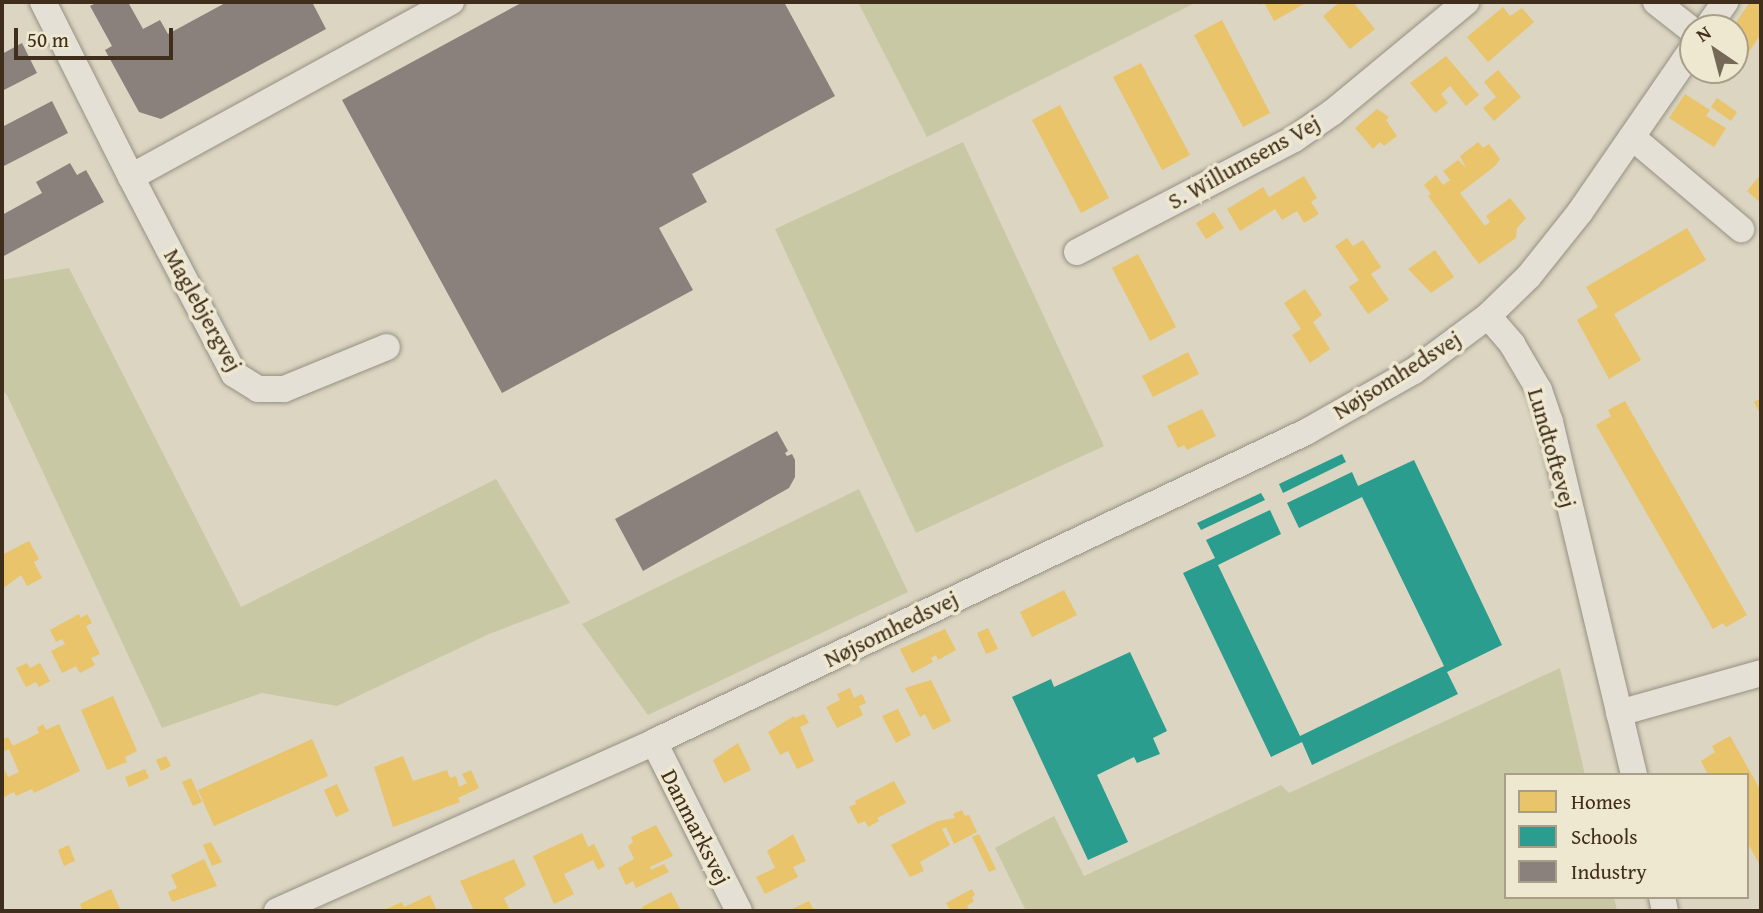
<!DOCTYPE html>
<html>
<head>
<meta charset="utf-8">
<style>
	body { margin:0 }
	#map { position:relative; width:1763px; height:913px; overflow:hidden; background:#dbd5c1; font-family:"Gentium Book Plus",serif }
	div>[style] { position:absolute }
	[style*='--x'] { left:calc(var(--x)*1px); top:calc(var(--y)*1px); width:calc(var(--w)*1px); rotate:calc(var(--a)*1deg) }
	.green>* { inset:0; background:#c8c9a4 }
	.homes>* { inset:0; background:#e9c46a }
	.schools>* { inset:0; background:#2a9d8f }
	.industry>* { inset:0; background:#8a817c }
	.roads { filter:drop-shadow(0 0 2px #969082) drop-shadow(0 0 2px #969082) }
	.minor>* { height:26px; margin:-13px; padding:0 13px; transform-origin:13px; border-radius:13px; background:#e4e0d6 }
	span { translate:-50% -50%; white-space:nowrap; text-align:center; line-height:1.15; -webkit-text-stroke:7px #efe8d0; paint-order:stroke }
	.street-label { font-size:23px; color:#402e1c }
	.frame { position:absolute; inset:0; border:4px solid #402e1c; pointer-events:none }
	.legend { position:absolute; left:1504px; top:773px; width:245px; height:126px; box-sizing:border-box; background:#efe8d0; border:2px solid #a99e88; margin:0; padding:9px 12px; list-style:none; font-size:21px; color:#402e1c }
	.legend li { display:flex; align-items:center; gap:14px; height:35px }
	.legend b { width:35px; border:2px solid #a99e88 }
	.north { position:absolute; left:1679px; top:14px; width:70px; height:70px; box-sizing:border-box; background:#efe8d0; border:2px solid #a99e88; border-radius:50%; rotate:325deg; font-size:19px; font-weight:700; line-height:28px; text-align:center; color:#402e1c }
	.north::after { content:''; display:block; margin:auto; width:24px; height:32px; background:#766856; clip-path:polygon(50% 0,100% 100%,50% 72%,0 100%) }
	.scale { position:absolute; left:14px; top:28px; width:159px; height:32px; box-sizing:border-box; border:4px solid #402e1c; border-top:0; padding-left:9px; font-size:21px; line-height:24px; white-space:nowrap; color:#402e1c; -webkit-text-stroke:5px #efe8d0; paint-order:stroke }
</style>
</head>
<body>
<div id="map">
	<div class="green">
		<i style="clip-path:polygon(858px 2px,1197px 2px,927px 137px)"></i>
		<i style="clip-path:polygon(963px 142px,1104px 446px,916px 533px,775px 229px)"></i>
		<i style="clip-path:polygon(69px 268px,241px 607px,496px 479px,570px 603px,489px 634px,337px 706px,262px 693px,162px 728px,7px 395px,2px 390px,2px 280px)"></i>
		<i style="clip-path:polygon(859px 489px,908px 592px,648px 715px,582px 624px)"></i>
		<i style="clip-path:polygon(1560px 668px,1585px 775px,1506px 775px,1506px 897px,1614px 897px,1617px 911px,1026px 911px,995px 848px,1054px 816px,1084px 876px,1281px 785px,1289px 793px)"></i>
	</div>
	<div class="homes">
		<i style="clip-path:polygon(1257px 2px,1303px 2px,1304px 4px,1274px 21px,1264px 2px,1259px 5px)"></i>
		<i style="clip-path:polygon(1340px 2px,1353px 2px,1375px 29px,1350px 49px,1323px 16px)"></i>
		<i style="clip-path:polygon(1750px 2px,1761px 3px,1761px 34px,1745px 58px,1735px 52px,1735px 28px,1732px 28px)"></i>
		<i style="clip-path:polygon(1503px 7px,1510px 16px,1522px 8px,1534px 22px,1488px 62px,1467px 37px)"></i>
		<i style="clip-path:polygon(1222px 20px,1270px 113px,1243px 127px,1194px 35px)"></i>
		<i style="clip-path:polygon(1446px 56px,1479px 95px,1466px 106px,1450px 86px,1441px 94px,1448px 103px,1435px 113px,1410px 83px)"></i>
		<i style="clip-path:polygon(1141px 63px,1190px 155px,1162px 170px,1113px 77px)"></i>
		<i style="clip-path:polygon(1498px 70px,1521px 97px,1494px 121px,1483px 108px,1496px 97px,1484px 82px)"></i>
		<i style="clip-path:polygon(1685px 94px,1710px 110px,1706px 116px,1726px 128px,1714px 147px,1669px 118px)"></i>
		<i style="clip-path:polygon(1717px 98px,1737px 112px,1731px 121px,1711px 107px)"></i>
		<i style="clip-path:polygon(1060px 105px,1109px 198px,1081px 213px,1032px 120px)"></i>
		<i style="clip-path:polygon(1377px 109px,1389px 117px,1386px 120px,1397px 136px,1384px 146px,1380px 142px,1373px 149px,1355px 128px)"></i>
		<i style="clip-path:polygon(1478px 142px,1483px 148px,1489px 144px,1500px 159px,1495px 166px,1460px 193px,1485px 226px,1490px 222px,1486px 216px,1510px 198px,1526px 218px,1517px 228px,1516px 238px,1479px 264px,1428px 196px,1431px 194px,1424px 185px,1436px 175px,1443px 185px,1450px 180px,1443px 171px,1458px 160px,1466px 168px,1460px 156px)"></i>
		<i style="clip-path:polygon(1761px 174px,1761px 203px,1747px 191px)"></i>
		<i style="clip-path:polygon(1304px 176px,1317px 198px,1311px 202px,1319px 214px,1304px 223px,1297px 211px,1282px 220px,1275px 209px,1240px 231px,1227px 209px,1263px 187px,1269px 197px)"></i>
		<i style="clip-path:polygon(1214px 212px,1224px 228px,1206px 239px,1196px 223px)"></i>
		<i style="clip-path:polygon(1687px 228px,1706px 260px,1614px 314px,1641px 360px,1609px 379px,1577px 320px,1598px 307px,1586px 287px)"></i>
		<i style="clip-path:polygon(1347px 238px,1353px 246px,1363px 240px,1381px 267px,1371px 274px,1389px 300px,1368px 314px,1349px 287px,1359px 280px,1335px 246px)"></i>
		<i style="clip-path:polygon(1435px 250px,1454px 277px,1431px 293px,1408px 269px)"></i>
		<i style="clip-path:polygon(1138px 254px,1176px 327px,1150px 341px,1112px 268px)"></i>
		<i style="clip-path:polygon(1305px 289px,1322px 315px,1313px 322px,1330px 349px,1310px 363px,1292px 335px,1301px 329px,1284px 303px)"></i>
		<i style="clip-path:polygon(1188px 352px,1199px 374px,1153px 397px,1142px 376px)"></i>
		<i style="clip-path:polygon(1761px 398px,1761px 415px,1754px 402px)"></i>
		<i style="clip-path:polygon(1625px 401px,1747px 615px,1726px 627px,1723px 623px,1713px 629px,1596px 425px,1611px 416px,1608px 410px)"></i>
		<i style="clip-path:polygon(1202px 409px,1216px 436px,1187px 450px,1184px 445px,1178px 448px,1167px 426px)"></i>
		<i style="clip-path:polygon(29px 541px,39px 559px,34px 562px,42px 578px,27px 586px,21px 575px,2px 589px,2px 555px)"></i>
		<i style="clip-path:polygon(1064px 590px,1077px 615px,1032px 637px,1020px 612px)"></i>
		<i style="clip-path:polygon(79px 614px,81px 618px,87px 614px,92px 623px,86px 626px,100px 654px,91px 658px,95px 665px,80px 673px,76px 666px,62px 673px,51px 651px,65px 644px,62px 639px,56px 642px,50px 630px)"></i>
		<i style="clip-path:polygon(988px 628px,998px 649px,986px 654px,977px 633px)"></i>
		<i style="clip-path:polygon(945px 629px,956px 650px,938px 660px,936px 655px,931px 658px,933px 662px,912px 673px,900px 649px)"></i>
		<i style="clip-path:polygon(27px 663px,30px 668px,40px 663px,50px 681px,39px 687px,36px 682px,26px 687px,16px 668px)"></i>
		<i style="clip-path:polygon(931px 680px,951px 721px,933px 730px,925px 714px,920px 717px,905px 688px)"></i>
		<i style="clip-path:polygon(850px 688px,854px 698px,862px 694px,866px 703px,859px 706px,863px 715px,837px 728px,826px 707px,840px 700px,837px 694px)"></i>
		<i style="clip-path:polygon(113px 696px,137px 751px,125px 757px,127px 762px,107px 770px,81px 710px)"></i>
		<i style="clip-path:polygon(898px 709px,911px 735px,896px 743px,882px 716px)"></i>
		<i style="clip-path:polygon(804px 714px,809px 723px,800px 727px,814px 761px,797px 769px,788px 751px,780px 755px,768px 732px,794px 716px,795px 718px)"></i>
		<i style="clip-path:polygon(43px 724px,46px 730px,59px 724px,80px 771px,34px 793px,32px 789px,16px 796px,14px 792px,2px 798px,2px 765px,8px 777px,19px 772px,9px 749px,2px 752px,2px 732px,5px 739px,8px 737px,13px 746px,39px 733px,37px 728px)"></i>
		<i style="clip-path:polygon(1730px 736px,1761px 791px,1761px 867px,1747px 842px,1747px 775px,1708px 775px,1701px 761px,1715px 752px,1712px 746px)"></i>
		<i style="clip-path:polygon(312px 739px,328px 776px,214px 826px,198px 790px)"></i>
		<i style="clip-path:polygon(738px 743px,751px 770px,724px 783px,713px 760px)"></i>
		<i style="clip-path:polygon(166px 756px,171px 766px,161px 771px,156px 760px)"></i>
		<i style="clip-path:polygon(403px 756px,413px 781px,447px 770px,450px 778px,456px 776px,459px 787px,467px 783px,462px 774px,471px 770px,479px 788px,458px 798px,460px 802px,393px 827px,374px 767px)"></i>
		<i style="clip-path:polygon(145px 769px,149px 778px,129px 787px,125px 777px)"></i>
		<i style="clip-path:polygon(191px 778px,202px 802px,193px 806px,182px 782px)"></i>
		<i style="clip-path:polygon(894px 781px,906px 803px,877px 818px,879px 821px,868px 827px,865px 821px,858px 824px,849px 807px,856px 804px,855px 801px)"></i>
		<i style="clip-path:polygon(337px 784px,349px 811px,336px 817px,324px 790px)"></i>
		<i style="clip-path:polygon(962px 810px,965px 816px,969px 815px,977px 832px,954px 844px,946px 827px,942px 829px,950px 845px,920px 862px,924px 871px,910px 877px,891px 845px,938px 821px,955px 818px,953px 814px)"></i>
		<i style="clip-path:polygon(656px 825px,673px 856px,650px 867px,651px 870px,664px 864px,669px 872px,636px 888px,633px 881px,626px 885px,618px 868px,634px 859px,628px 846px,633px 842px,631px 837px)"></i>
		<i style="clip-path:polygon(582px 833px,588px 847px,594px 844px,605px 866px,598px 870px,593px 860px,564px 874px,574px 894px,554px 904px,533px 856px)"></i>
		<i style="clip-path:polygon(793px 834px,806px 861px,793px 867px,798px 877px,765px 894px,756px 877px,775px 868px,767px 851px)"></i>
		<i style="clip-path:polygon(979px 834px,996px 869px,989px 872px,972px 837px)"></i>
		<i style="clip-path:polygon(211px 842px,222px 862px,212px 866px,203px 845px)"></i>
		<i style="clip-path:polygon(69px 845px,75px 861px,64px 866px,58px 850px)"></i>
		<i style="clip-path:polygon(204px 859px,217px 886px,172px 902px,168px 892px,177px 888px,171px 875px)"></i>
		<i style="clip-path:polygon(514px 859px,526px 885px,504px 898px,509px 909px,474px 911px,460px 881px)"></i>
		<i style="clip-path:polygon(111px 889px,121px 911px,83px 911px,80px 904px)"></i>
		<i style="clip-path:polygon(972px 889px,975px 895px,972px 897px,974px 901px,967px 906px,970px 911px,951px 911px,946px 903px)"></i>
		<i style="clip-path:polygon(671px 892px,681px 911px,644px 911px,642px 907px)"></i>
		<i style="clip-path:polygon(430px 895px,437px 911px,382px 911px,402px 902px,404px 907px)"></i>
		<i style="clip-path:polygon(809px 901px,814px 911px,788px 911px)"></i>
	</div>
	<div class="schools">
		<i style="clip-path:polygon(1342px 454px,1346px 462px,1283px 493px,1279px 484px)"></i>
		<i style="clip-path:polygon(1414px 460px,1502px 645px,1447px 672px,1458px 694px,1312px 765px,1302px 742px,1271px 757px,1183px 573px,1215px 558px,1206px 540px,1270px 510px,1281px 534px,1218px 565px,1300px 736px,1444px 666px,1362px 497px,1299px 528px,1287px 503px,1352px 472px,1358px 486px)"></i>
		<i style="clip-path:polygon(1261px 493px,1265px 500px,1201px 530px,1197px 523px)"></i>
		<i style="clip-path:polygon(1130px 652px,1167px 731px,1153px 738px,1160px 754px,1137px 763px,1134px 757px,1097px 775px,1128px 842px,1088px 860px,1012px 697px,1051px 679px,1054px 687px)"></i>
	</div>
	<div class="industry">
		<i style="clip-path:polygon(98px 2px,128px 2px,143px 29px,160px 20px,168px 34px,227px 2px,312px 2px,326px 29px,161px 119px,139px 112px,105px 50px,112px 46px,90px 6px)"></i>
		<i style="clip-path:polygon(523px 2px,784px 2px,835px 96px,692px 174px,707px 202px,659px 228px,693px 290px,502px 393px,342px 100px)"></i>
		<i style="clip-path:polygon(22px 43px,37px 73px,2px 91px,2px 54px)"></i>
		<i style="clip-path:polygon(52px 101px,68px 133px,2px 167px,2px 127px)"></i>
		<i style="clip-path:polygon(70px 163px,77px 175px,86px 170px,104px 202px,2px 257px,2px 215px,42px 193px,36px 182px)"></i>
		<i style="clip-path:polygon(777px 431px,788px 451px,785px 453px,787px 456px,792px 454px,795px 460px,795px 477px,789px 488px,643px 571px,615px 519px)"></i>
	</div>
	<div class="roads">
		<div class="minor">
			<i style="--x:43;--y:2;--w:196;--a:63.3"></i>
			<i style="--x:131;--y:177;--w:365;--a:-28.7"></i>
			<i style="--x:1656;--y:2;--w:47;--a:38.1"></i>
			<i style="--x:1707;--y:28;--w:32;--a:-55"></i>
			<i style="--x:1632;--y:137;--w:143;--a:40.2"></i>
			<i style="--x:131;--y:177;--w:222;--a:62.4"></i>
			<i style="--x:234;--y:374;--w:28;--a:32"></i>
			<i style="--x:258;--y:389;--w:26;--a:0"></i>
			<i style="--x:284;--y:389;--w:111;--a:-22.2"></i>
			<i style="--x:1077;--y:252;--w:245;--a:-27.5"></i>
			<i style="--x:1294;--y:139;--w:47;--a:-34.7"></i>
			<i style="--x:1333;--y:112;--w:173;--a:-39.6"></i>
			<i style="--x:1488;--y:316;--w:37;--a:49"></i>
			<i style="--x:1512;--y:344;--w:53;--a:59.6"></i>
			<i style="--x:1539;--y:390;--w:34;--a:71"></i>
			<i style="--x:1550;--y:422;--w:363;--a:76.6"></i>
			<i style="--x:1619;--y:713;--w:148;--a:-15.7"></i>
			<i style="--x:654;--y:742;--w:189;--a:63.3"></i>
			<i style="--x:1662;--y:897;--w:14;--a:78"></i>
			<i style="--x:277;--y:911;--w:413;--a:-24.1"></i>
			<i style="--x:654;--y:742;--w:722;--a:-25.43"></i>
			<i style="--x:1306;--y:432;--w:124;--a:-29.5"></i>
			<i style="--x:1414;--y:371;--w:92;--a:-36.6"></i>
			<i style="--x:1488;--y:316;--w:57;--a:-44.3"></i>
			<i style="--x:1529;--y:276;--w:82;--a:-51.4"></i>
			<i style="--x:1580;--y:212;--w:199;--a:-55.4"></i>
		</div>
	</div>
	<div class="street-label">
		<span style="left:1244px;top:162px;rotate:-29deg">S. Willumsens Vej</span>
		<span style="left:203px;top:310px;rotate:61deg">Maglebjergvej</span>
		<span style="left:1397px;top:375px;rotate:-32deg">Nøjsomhedsvej</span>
		<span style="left:1552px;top:448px;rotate:74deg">Lundtoftevej</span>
		<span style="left:891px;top:629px;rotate:-26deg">Nøjsomhedsvej</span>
		<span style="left:696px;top:827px;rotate:63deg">Danmarksvej</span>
	</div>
	<div class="frame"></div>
	<ul class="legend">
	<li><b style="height:19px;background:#e9c46a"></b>Homes</li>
	<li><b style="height:19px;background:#2a9d8f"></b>Schools</li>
	<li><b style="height:19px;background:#8a817c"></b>Industry</li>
	</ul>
	<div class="north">N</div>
	<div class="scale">50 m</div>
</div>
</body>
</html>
